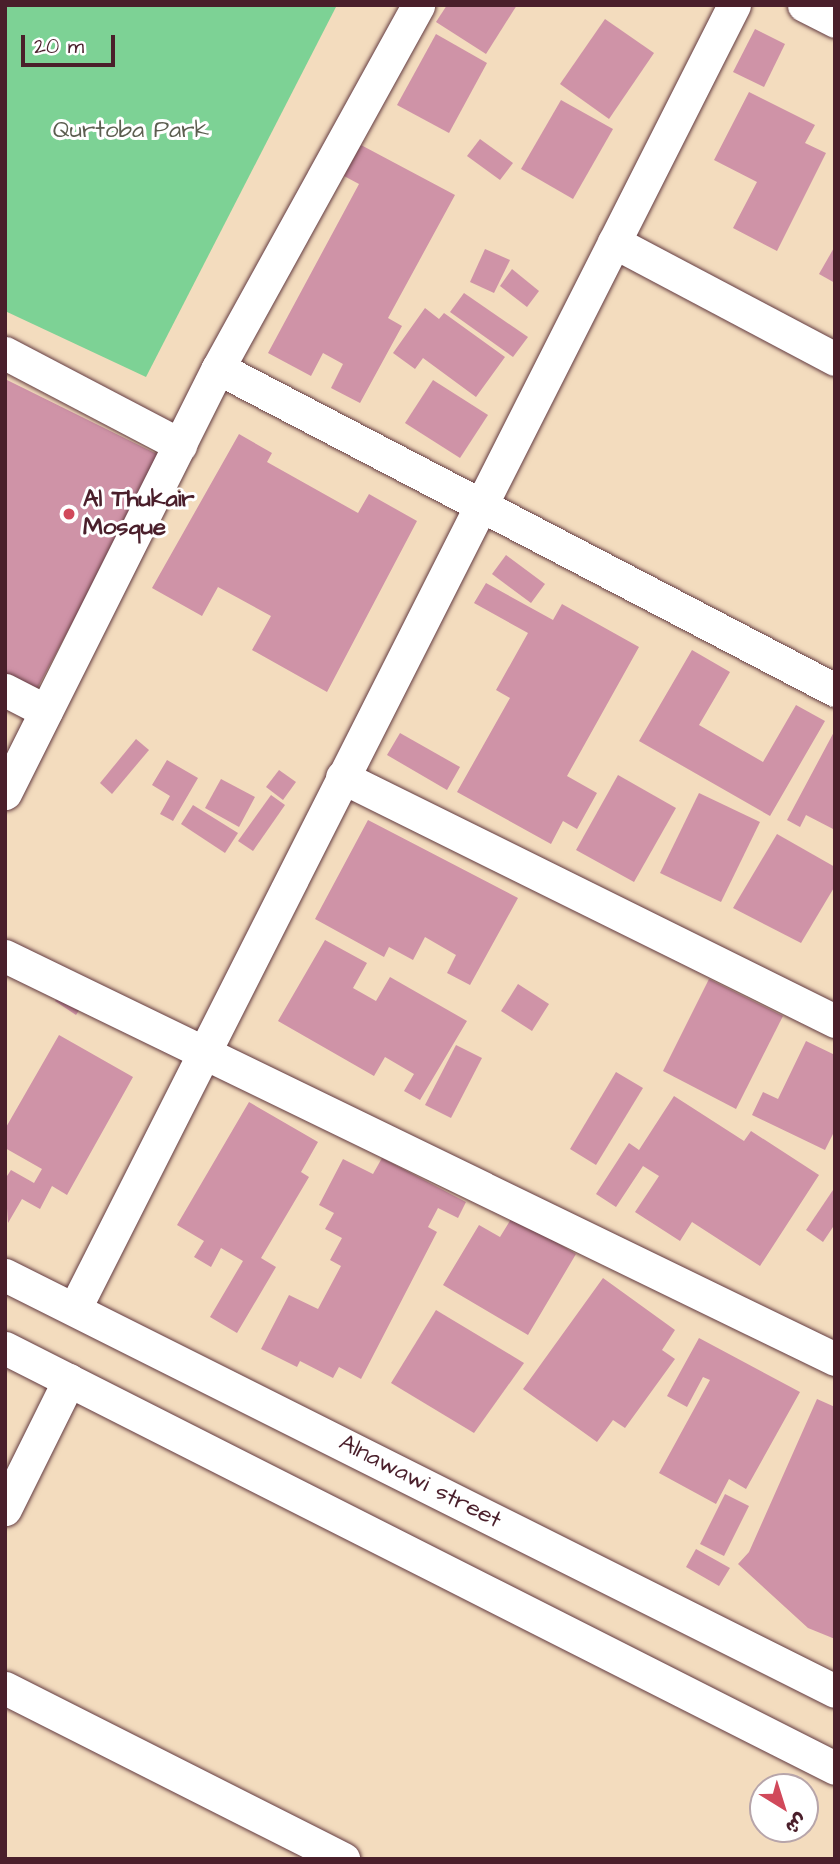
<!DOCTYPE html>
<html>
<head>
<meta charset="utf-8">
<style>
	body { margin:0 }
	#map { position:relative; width:840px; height:1864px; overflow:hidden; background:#f3dcbe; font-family:"Architects Daughter","Playpen Sans Arabic",sans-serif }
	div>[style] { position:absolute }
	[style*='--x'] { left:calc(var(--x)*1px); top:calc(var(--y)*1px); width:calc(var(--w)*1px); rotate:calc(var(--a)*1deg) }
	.green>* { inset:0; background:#7dd295 }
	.building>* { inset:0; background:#cf93a7 }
	.roads { filter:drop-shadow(0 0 2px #633b41) drop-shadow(0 0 2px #633b41) }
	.minor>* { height:33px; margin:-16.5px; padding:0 16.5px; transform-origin:16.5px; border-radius:16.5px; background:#fff }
	.dots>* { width:19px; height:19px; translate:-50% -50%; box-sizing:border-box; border:4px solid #fff; border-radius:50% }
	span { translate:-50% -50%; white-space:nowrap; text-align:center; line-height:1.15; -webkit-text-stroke:6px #fff; paint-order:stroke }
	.park-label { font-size:24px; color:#5c5e50 }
	.poi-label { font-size:24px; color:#4a1f2b; font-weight:700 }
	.left { translate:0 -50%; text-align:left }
	.street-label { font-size:24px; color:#4a1f2b }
	.frame { position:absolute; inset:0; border:7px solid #4a1f2b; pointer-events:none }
	.north { position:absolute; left:749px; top:1773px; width:70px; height:70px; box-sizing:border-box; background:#fff; border:2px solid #b7a5aa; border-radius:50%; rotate:142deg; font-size:19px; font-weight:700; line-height:28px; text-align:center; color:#4a1f2b }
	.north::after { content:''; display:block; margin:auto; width:24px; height:32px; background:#d1495b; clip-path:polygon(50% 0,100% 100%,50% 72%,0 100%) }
	.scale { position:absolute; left:21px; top:35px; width:94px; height:32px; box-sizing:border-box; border:4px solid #4a1f2b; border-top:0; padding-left:9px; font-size:21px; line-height:24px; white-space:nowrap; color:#4a1f2b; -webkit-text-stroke:5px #fff; paint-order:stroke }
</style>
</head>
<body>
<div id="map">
	<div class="green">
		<i style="clip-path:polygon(5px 5px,337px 5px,146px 377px,5px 311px)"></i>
	</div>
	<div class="building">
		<i style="clip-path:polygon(447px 5px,517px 5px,486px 54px,436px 22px)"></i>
		<i style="clip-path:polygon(605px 19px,654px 53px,609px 119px,560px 84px)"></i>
		<i style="clip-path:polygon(755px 29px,785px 44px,764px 87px,733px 72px)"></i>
		<i style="clip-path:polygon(436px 34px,487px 63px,449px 133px,397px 105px)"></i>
		<i style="clip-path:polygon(749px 92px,815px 125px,805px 143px,826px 153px,777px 251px,733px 228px,757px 182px,714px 160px)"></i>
		<i style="clip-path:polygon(561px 100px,613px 129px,573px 199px,521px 169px)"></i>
		<i style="clip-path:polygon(480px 139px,513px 163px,500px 180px,467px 156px)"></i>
		<i style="clip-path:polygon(361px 145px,455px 195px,388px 318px,402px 326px,360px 403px,331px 388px,343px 364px,323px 353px,311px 376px,268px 353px,359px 184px,344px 176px)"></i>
		<i style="clip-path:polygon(835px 246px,835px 283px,819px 274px)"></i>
		<i style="clip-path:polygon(485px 249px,510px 260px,494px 293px,470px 282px)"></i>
		<i style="clip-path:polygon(512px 269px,539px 291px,527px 307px,500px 286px)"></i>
		<i style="clip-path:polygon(464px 293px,528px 337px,513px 357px,450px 312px)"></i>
		<i style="clip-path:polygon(425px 308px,439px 319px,444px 313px,505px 357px,476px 397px,423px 358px,415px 369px,393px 353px)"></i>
		<i style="clip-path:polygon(5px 379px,161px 456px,37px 689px,5px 674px)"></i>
		<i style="clip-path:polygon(433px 380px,488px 415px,460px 458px,405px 423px)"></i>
		<i style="clip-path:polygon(239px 434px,272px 453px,267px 462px,358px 513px,369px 494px,417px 521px,327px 692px,252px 650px,271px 616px,218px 587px,202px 616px,152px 588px)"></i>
		<i style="clip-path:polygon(506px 555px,545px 584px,531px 603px,492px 574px)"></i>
		<i style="clip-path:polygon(486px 583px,553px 620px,562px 604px,639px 647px,567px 776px,597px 793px,577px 829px,563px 821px,551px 844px,457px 792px,510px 698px,496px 690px,528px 633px,474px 603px)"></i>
		<i style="clip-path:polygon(692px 650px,730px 672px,699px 725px,763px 762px,796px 705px,825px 721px,770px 816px,639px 741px)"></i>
		<i style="clip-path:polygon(835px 730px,835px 830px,806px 815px,800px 827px,787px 820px)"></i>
		<i style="clip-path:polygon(400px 733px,460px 767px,447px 790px,387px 755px)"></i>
		<i style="clip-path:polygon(136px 739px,149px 750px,112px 794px,100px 783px)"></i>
		<i style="clip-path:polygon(167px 760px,198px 778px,173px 821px,160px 814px,170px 796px,152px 785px)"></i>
		<i style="clip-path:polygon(279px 770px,296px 782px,283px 800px,266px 787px)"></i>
		<i style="clip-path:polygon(618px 775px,676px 808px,634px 882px,576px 850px)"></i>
		<i style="clip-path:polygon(221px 779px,255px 797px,239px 827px,205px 808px)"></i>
		<i style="clip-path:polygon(699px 793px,760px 822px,721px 902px,660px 873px)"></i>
		<i style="clip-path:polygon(271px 795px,285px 805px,253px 851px,238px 841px)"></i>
		<i style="clip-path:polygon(193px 805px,238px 833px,225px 853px,181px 824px)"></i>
		<i style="clip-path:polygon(368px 820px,518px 898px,470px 985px,447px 973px,456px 955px,425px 937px,413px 960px,389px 947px,384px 957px,315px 919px)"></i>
		<i style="clip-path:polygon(777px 834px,835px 867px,835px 886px,801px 943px,733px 908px)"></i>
		<i style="clip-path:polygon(325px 940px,367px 963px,353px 988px,376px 1001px,390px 977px,467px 1021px,420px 1100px,404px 1091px,414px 1074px,385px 1057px,374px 1076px,278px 1021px)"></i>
		<i style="clip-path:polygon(709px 979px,783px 1016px,736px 1109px,663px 1071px)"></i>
		<i style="clip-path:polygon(518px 984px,549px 1004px,532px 1031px,501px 1011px)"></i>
		<i style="clip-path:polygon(64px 989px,84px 1003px,76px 1015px,55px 1001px)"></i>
		<i style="clip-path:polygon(59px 1035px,133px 1077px,67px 1195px,52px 1186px,40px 1209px,22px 1199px,8px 1223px,5px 1179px,11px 1170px,34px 1183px,42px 1169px,5px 1148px,5px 1129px)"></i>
		<i style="clip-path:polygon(806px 1041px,835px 1055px,835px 1130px,825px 1150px,752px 1115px,763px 1092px,778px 1099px)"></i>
		<i style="clip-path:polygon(456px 1045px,482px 1058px,451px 1118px,425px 1105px)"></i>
		<i style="clip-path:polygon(616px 1072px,643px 1088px,596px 1165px,570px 1149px)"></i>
		<i style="clip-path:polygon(674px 1096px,744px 1141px,751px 1131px,819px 1175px,760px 1266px,692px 1222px,680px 1241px,635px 1212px,659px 1176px,643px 1166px,616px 1207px,596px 1194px,629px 1143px,639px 1150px)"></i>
		<i style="clip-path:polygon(249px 1102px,318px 1142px,301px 1172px,309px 1177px,261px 1258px,276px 1267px,237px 1333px,210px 1317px,243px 1261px,221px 1248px,211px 1267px,194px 1257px,204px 1241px,177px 1225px)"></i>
		<i style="clip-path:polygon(382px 1158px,466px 1202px,458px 1218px,438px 1208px,428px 1227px,437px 1232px,361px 1379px,339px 1367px,333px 1378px,300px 1361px,297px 1367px,261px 1349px,289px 1295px,318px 1309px,341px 1266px,330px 1260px,342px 1238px,325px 1229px,334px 1213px,319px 1205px,343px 1159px,373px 1174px)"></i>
		<i style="clip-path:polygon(835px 1187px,835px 1224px,823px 1242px,806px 1230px)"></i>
		<i style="clip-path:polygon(513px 1216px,576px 1254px,528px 1335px,443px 1285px,479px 1225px,500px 1237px)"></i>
		<i style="clip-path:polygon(603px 1278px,675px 1330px,662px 1350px,675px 1359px,625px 1428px,613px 1420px,597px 1442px,523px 1389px)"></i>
		<i style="clip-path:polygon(436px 1310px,524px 1363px,474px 1433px,391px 1383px)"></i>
		<i style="clip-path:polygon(699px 1338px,800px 1392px,746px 1489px,729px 1479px,716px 1504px,659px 1473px,710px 1380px,703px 1377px,687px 1407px,667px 1396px)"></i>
		<i style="clip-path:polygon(817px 1399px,835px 1407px,835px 1639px,808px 1628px,738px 1564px,749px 1552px)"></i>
		<i style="clip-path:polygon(725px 1494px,749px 1506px,724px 1556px,700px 1544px)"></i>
		<i style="clip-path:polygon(696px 1549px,730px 1568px,719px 1586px,686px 1567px)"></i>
	</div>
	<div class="roads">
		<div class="minor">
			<i style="--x:804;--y:5;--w:35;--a:27"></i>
			<i style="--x:614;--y:242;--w:250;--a:27.9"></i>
			<i style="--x:5;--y:353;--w:198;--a:27.7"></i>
			<i style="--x:218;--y:368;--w:696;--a:27.56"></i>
			<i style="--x:5;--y:690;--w:46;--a:27.1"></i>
			<i style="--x:342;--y:777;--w:550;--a:26.33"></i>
			<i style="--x:5;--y:793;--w:475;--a:-63.4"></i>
			<i style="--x:218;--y:368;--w:414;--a:-61.1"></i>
			<i style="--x:5;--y:956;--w:923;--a:25.9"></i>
			<i style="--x:5;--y:1275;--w:928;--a:26.62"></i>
			<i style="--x:75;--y:1308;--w:1460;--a:-63.17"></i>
			<i style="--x:5;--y:1348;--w:930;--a:26.84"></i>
			<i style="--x:5;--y:1509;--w:144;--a:-63.6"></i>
			<i style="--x:5;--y:1688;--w:379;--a:26.8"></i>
		</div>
	</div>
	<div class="dots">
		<i style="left:69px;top:514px;background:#d1495b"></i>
	</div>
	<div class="park-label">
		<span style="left:131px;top:131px">Qurtoba Park</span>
	</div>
	<div class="poi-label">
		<span class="left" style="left:83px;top:514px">Al Thukair<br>Mosque</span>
	</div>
	<div class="street-label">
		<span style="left:420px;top:1482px;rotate:27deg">Alnawawi street</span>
	</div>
	<div class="frame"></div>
	<div class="north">ش</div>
	<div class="scale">20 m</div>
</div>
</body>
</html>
